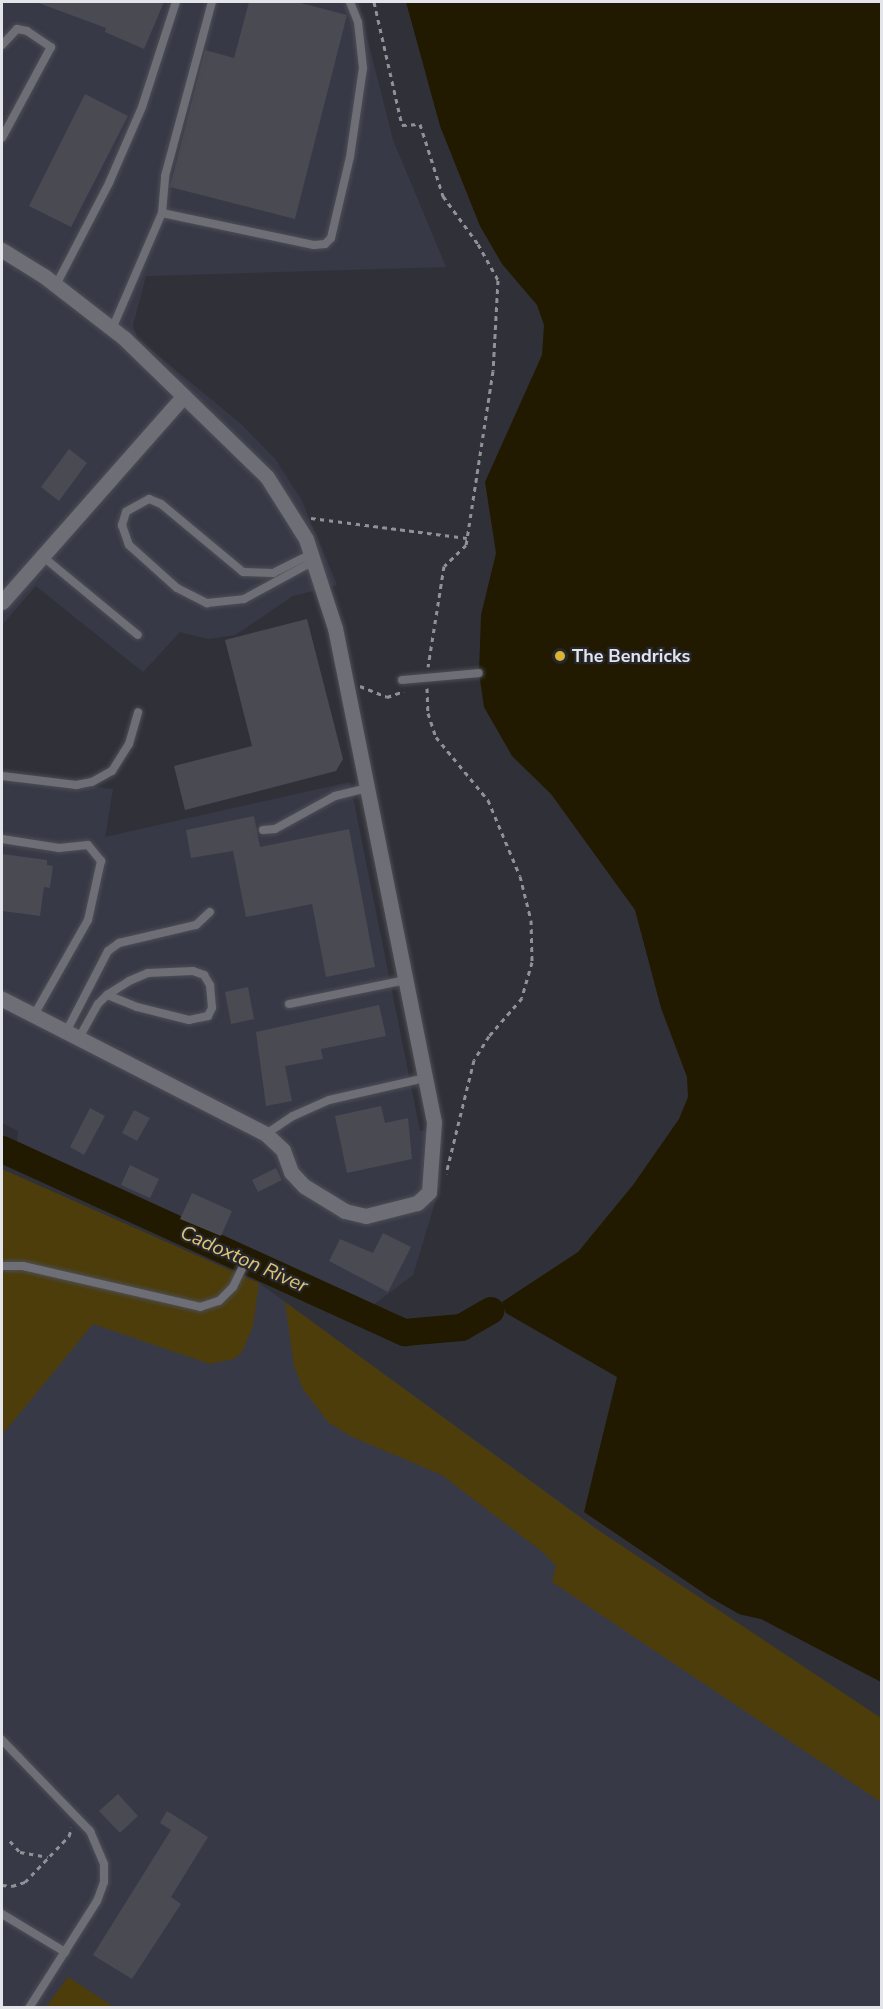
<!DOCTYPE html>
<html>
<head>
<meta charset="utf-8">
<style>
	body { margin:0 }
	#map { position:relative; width:883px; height:2009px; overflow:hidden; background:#303138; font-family:"Nunito Sans",sans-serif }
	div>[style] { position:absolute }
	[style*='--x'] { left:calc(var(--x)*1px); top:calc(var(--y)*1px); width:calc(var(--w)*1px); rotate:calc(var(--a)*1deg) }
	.built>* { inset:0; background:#383947 }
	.green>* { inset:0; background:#4c3d0b }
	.water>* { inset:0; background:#211900 }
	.pier>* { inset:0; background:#303138 }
	.river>* { height:27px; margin:-13.5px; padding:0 13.5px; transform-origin:13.5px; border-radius:13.5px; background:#211900 }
	.building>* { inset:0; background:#494a52 }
	.path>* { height:3px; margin-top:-1.5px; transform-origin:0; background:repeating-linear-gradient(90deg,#919298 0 4.5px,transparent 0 9px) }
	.roads { filter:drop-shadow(0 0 2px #4d4e55) drop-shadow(0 0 2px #4d4e55) }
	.lane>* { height:8px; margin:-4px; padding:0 4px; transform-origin:4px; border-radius:4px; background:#6e6e77 }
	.street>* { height:15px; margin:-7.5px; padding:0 7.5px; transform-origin:7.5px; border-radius:7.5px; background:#6e6e77 }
	.dots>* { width:16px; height:16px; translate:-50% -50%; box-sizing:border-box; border:3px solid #26272e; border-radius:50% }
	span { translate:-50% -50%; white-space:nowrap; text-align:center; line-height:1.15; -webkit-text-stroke:4.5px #26272e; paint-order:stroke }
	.poi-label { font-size:18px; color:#e4e5ea; font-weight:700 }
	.left { translate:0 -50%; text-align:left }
	.water-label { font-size:20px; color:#dfc474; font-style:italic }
	.frame { position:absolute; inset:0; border:3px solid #e4e5ea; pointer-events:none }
</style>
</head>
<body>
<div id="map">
	<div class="built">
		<i style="clip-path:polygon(2px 2px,358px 2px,393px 140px,446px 267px,146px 276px,133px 325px,137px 338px,242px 425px,275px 459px,302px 501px,337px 585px,293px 596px,235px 635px,208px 639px,180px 632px,143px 672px,36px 586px,2px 625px)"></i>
		<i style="clip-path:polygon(2px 775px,113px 789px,105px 837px,350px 782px,420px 1131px,443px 1129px,440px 1186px,413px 1275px,365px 1311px,270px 1261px,17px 1143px,18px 1131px,2px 1123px)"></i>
		<i style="clip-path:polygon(2px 1190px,259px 1283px,881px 1736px,881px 2007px,2px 2007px)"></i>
	</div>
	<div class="green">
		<i style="clip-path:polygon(2px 1169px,259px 1283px,253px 1326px,242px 1352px,234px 1359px,210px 1364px,93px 1324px,2px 1435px)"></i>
		<i style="clip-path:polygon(285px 1302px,592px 1526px,881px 1718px,881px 1802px,552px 1582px,556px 1566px,545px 1554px,442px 1475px,350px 1436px,328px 1422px,303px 1389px,294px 1366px)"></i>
		<i style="clip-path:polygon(68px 1977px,114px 2007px,46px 2007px)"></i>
	</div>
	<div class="water">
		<i style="clip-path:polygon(406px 2px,881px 2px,881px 1701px,839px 1671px,711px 1598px,584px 1512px,617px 1377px,506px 1313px,502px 1302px,578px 1252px,633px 1185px,679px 1119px,688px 1097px,687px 1077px,661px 1008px,635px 910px,551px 794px,512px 756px,484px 707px,479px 673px,481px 615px,496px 553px,485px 482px,542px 355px,544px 325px,537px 305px,502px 264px,480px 226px,440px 126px)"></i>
	</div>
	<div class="pier">
		<i style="clip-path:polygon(738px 1614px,761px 1619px,881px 1682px,882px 1704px)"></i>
	</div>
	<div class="river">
		<i style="--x:2;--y:1149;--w:442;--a:24.5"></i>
		<i style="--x:404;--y:1332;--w:57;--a:-5"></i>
		<i style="--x:461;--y:1327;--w:34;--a:-30"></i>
	</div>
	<div class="building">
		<i style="clip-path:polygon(36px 2px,164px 2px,144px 49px,105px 32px,106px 28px)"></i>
		<i style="clip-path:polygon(249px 2px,297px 2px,347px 15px,295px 219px,170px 187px,205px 50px,234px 58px)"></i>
		<i style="clip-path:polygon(85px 94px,128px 116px,71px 227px,29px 206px)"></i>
		<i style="clip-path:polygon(69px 449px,87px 463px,59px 501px,41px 487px)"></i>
		<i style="clip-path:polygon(307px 619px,343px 759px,336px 771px,185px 810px,174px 766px,252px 746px,225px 640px)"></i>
		<i style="clip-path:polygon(254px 816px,260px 847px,349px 829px,375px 967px,326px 977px,312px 904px,246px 917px,233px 851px,191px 858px,186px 830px)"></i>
		<i style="clip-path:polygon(2px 854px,47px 860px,47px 865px,53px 866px,50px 888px,44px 887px,40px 916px,2px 911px)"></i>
		<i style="clip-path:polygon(248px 987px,254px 1019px,231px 1024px,225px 992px)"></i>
		<i style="clip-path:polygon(379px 1005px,386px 1036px,321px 1049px,323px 1059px,285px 1066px,292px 1101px,266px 1106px,256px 1032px)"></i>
		<i style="clip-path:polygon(381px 1106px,385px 1123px,408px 1118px,412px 1159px,347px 1173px,335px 1116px)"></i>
		<i style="clip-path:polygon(90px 1108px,105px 1116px,84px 1155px,70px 1147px)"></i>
		<i style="clip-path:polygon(134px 1110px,150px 1118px,137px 1141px,122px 1133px)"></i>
		<i style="clip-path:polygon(130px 1165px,159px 1179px,150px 1198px,121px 1185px)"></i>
		<i style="clip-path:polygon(276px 1168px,282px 1180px,258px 1192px,252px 1180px)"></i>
		<i style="clip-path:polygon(192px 1193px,232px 1211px,221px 1236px,180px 1219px)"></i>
		<i style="clip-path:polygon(383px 1233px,411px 1247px,388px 1292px,329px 1261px,340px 1239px,373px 1253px)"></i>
		<i style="clip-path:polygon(118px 1794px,138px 1816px,120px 1833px,99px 1811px)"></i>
		<i style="clip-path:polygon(167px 1811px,208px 1837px,171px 1897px,181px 1904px,132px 1979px,93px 1955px,171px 1830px,160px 1823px)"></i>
	</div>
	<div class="path">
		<i style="--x:374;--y:2;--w:126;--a:77.2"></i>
		<i style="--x:402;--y:125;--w:18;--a:-3"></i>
		<i style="--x:420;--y:124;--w:76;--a:72.3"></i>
		<i style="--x:443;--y:196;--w:59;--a:53.9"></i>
		<i style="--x:478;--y:244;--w:41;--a:60.9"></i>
		<i style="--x:498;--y:280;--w:91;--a:93.1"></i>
		<i style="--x:493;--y:371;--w:176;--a:98.8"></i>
		<i style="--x:466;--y:545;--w:30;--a:136"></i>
		<i style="--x:444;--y:566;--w:102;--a:99"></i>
		<i style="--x:311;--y:518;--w:157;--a:7.3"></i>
		<i style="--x:360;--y:686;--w:29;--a:22"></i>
		<i style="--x:387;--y:697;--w:18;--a:-19"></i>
		<i style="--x:427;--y:688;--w:25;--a:88"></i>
		<i style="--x:428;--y:713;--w:25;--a:72"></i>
		<i style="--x:436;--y:737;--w:82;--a:50.5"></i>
		<i style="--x:488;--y:800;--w:82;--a:67.2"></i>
		<i style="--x:520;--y:876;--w:45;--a:76"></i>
		<i style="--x:531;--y:920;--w:42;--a:88.6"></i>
		<i style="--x:532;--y:962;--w:37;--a:106"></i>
		<i style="--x:522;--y:998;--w:50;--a:131"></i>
		<i style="--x:489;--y:1036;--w:28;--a:122"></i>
		<i style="--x:474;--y:1060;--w:117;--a:103.8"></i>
		<i style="--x:10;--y:1841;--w:15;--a:48"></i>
		<i style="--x:20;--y:1852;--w:28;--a:10"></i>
		<i style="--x:2;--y:1885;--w:10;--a:6"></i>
		<i style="--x:12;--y:1886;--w:14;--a:-17"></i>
		<i style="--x:25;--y:1882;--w:64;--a:-46.3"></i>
		<i style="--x:69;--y:1836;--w:9;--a:-72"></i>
	</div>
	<div class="roads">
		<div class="lane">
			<i style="--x:2;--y:45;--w:22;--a:-47"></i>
			<i style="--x:17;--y:29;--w:10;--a:11"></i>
			<i style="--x:27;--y:31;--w:29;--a:34"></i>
			<i style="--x:51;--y:47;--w:103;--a:118.3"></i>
			<i style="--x:162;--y:213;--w:155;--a:11.9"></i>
			<i style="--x:314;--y:245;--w:11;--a:-5"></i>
			<i style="--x:325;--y:244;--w:8;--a:-45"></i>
			<i style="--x:331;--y:238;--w:83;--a:-76.8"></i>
			<i style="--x:350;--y:157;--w:90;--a:-81.7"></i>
			<i style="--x:363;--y:68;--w:46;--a:-96.2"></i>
			<i style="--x:358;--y:22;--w:22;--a:-112"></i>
			<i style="--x:56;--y:285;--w:115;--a:-62.5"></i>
			<i style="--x:109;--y:183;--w:83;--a:-66.5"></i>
			<i style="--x:142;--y:107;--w:110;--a:-72.1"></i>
			<i style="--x:112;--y:329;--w:126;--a:-66.7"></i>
			<i style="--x:162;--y:213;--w:37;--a:-85"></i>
			<i style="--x:165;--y:176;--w:180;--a:-74.9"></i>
			<i style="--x:311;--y:554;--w:42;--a:153.4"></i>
			<i style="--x:273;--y:573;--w:30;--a:-178"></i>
			<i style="--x:243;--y:572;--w:107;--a:-140.3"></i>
			<i style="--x:161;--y:504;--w:13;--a:-157"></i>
			<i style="--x:149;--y:499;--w:26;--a:151"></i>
			<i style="--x:126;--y:512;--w:14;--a:107"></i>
			<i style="--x:122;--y:525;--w:21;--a:71"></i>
			<i style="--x:129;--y:545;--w:64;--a:41.9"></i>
			<i style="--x:177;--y:588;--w:34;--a:27"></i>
			<i style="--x:207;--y:603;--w:37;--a:-6"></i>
			<i style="--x:244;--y:599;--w:80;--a:-28.5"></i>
			<i style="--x:42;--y:556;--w:124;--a:39.5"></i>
			<i style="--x:402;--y:680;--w:77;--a:-5.2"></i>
			<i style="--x:2;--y:776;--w:75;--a:6.9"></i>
			<i style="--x:76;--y:785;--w:16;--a:-11"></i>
			<i style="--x:92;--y:782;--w:23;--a:-29"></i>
			<i style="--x:112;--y:771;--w:32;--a:-58"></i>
			<i style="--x:129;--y:744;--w:33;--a:-74"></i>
			<i style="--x:263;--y:830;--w:12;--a:-5"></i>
			<i style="--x:275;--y:829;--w:68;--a:-28.8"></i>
			<i style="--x:335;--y:796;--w:33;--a:-14"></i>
			<i style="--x:2;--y:839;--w:58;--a:9"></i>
			<i style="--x:59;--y:848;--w:29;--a:-6"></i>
			<i style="--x:88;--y:845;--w:21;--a:51"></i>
			<i style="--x:101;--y:861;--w:60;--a:102.4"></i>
			<i style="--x:88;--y:920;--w:109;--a:119.6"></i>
			<i style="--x:289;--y:1004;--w:119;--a:-11.6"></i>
			<i style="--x:66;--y:1032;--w:91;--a:-62.6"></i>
			<i style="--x:108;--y:951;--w:14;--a:-36"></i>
			<i style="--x:119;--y:943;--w:79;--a:-13.2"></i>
			<i style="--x:196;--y:925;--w:19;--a:-43"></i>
			<i style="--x:79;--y:1038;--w:39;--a:-61"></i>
			<i style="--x:98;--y:1004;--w:13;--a:-45"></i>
			<i style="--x:107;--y:995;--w:26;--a:-32"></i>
			<i style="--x:129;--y:981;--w:21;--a:-23"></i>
			<i style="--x:148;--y:973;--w:45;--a:-2.5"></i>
			<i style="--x:193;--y:971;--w:12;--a:20"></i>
			<i style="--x:204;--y:975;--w:12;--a:59"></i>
			<i style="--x:210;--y:985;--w:23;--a:85"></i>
			<i style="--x:212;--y:1008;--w:9;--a:117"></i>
			<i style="--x:208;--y:1016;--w:19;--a:168"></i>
			<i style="--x:189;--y:1020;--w:54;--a:-166"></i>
			<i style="--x:137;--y:1007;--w:32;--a:-158"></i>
			<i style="--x:266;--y:1134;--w:32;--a:-34"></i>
			<i style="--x:293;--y:1116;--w:39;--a:-24"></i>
			<i style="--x:329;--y:1100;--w:98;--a:-12.9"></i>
			<i style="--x:2;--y:1266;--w:21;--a:0"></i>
			<i style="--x:23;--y:1266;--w:182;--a:13"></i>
			<i style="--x:200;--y:1307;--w:20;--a:-18"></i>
			<i style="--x:219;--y:1301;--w:20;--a:-45"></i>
			<i style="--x:233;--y:1287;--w:28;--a:-64"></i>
			<i style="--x:2;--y:1740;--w:127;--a:46"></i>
			<i style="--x:90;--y:1831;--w:36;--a:67"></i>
			<i style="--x:104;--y:1864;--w:18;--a:90"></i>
			<i style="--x:104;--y:1882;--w:20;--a:110"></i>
			<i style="--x:97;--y:1901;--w:127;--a:122.4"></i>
			<i style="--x:2;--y:1914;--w:74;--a:31.1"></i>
		</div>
		<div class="street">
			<i style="--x:2;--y:250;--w:49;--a:31.8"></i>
			<i style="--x:44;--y:276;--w:101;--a:37.8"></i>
			<i style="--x:124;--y:338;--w:199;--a:44.2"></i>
			<i style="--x:267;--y:477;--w:73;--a:57.8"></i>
			<i style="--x:306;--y:539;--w:94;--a:72"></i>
			<i style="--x:335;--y:628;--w:504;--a:78.67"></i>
			<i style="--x:434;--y:1122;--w:70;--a:94.1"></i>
			<i style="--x:429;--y:1192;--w:16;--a:137"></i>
			<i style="--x:417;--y:1203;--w:53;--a:165.7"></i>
			<i style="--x:366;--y:1216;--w:22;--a:-167"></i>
			<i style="--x:345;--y:1211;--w:48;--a:-148.6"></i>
			<i style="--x:304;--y:1186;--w:19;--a:-133"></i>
			<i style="--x:291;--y:1172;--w:23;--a:-110"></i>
			<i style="--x:283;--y:1150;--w:23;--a:-137"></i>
			<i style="--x:266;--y:1134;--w:297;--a:-152.9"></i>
			<i style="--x:2;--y:602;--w:273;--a:-48.6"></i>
		</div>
	</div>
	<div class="dots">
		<i style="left:560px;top:656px;background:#d9b334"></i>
	</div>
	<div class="poi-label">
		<span class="left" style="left:572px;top:656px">The Bendricks</span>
	</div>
	<div class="water-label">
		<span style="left:244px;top:1259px;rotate:24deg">Cadoxton River</span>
	</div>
	<div class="frame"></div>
</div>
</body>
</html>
